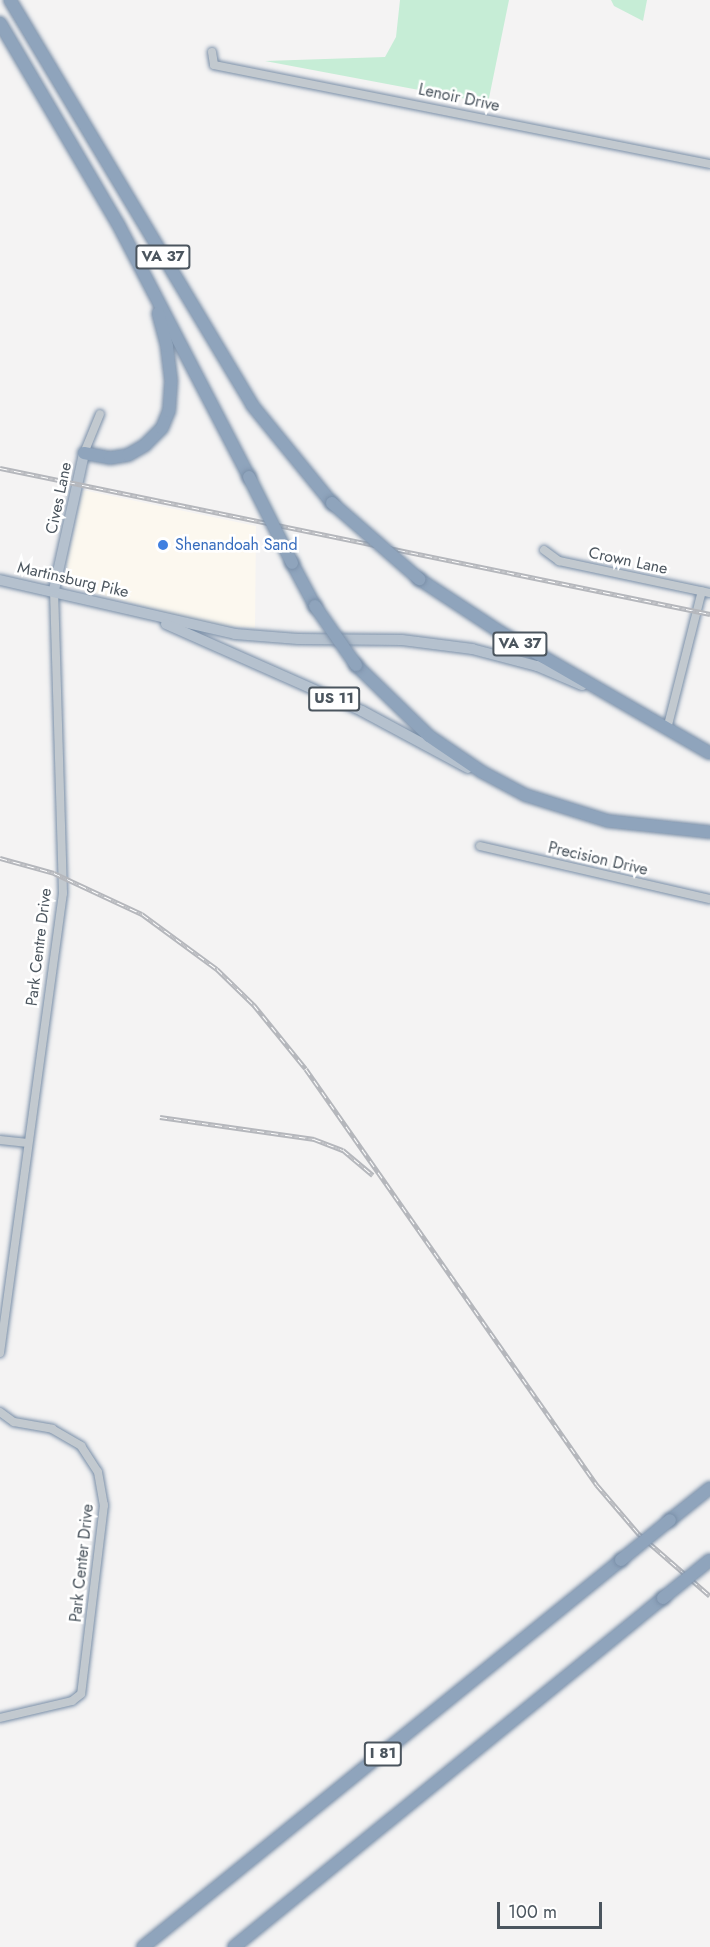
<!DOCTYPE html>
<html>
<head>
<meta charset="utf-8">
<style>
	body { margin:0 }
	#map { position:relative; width:710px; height:1947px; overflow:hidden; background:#f4f3f3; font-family:Jost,sans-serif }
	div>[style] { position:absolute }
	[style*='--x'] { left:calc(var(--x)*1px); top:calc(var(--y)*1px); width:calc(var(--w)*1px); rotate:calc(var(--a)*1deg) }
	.commercial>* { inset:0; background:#fcf8ef }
	.green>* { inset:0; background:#c6edd6 }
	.roads { filter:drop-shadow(0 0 2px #7a8fa8) drop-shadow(0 0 2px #7a8fa8) }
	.minor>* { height:8px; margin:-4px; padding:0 4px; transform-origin:4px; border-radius:4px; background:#c2c9cf }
	.major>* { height:10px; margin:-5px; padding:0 5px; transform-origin:5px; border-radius:5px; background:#b5c1ce }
	.highway>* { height:12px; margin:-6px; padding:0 6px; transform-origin:6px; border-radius:6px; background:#8fa4bc }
	.rail>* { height:4.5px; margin-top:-2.25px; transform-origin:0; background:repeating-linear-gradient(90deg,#fff 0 7px,#b5b7bc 0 14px); box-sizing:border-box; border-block:2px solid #b5b7bc }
	.bridges { filter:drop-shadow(0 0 2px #7a8fa8) drop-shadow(0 0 2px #7a8fa8) }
	.highway-bridge>* { height:12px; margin:-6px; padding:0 6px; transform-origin:6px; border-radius:6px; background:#8fa4bc }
	.dots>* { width:16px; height:16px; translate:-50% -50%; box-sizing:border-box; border:3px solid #fff; border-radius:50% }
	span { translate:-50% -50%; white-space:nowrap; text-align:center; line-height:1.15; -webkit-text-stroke:5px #fff; paint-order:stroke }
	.shield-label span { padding:2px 4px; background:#fff; border:2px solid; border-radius:4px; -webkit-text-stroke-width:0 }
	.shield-label { font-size:15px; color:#4b555e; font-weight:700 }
	.street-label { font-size:16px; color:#4b555e }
	.shop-label { font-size:16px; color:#366cbe }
	.left { translate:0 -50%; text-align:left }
	.scale { position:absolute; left:497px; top:1902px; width:105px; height:27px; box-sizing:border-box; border:3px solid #4b555e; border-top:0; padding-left:8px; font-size:18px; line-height:21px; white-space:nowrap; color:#4b555e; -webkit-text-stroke:4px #fff; paint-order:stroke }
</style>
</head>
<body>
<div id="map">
	<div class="commercial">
		<i style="clip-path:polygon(83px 490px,256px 526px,255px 628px,213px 625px,76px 588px,69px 580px,67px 563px)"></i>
	</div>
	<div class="green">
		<i style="clip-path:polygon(400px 0,509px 0,488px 103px,265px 61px,385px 57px,396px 37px)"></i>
		<i style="clip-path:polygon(611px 0,647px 0,643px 21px,614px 6px)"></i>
	</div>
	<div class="roads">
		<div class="minor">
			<i style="--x:212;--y:52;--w:13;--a:81"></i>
			<i style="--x:214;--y:65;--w:506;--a:11.29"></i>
			<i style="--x:84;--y:453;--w:42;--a:-67.7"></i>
			<i style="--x:544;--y:550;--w:19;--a:36"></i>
			<i style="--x:559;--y:561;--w:154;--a:12"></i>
			<i style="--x:667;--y:729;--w:142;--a:-75.8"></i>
			<i style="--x:480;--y:846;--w:236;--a:13"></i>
			<i style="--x:0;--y:1140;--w:28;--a:6"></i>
			<i style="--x:0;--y:1353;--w:464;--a:-82.2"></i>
			<i style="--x:63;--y:893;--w:303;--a:-91.7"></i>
			<i style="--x:0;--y:1412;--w:17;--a:36"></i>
			<i style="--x:14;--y:1422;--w:39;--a:10"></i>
			<i style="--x:52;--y:1429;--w:34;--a:30"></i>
			<i style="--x:81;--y:1446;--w:31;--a:57"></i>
			<i style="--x:98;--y:1472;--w:34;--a:80"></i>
			<i style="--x:104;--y:1505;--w:190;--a:96.9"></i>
			<i style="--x:81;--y:1694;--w:11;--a:142"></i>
			<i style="--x:72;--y:1701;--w:74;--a:166.7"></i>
		</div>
		<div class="major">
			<i style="--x:0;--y:580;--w:241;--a:12.9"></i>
			<i style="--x:235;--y:634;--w:63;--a:4.5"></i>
			<i style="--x:298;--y:639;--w:104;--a:0.6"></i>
			<i style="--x:402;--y:640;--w:71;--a:7.3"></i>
			<i style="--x:472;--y:649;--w:67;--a:14.7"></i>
			<i style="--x:537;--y:666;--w:49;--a:22.9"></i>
			<i style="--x:54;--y:590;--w:140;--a:-77.6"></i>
			<i style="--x:166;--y:624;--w:214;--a:23.9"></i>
			<i style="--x:362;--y:711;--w:120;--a:28.3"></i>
		</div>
		<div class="highway">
			<i style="--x:10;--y:0;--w:472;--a:59.1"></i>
			<i style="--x:252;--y:405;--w:127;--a:50.8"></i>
			<i style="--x:0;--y:23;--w:233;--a:59.6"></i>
			<i style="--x:118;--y:224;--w:285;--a:62.6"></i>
			<i style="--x:84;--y:453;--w:26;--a:11"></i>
			<i style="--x:110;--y:458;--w:18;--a:-9"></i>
			<i style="--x:128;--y:455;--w:20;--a:-30"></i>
			<i style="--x:145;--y:445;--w:24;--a:-45"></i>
			<i style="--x:162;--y:428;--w:18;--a:-68"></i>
			<i style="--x:169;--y:411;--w:31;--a:-86"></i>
			<i style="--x:171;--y:380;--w:34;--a:-97"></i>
			<i style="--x:167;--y:346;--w:34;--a:-105"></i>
			<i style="--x:292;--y:563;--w:49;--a:61.9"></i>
			<i style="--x:419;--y:579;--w:97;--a:33.2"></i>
			<i style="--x:500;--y:632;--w:242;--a:30"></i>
			<i style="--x:356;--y:665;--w:102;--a:44.2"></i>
			<i style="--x:429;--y:736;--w:64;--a:34.2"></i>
			<i style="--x:482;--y:772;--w:49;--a:28.1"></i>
			<i style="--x:525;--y:795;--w:87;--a:17.4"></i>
			<i style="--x:608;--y:821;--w:103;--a:6.2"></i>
			<i style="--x:670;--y:1520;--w:51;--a:-38.7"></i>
			<i style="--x:143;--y:1947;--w:615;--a:-38.99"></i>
			<i style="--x:234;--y:1947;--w:553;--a:-39.13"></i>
		</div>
	</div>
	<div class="rail">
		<i style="--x:0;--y:468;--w:725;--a:11.62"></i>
		<i style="--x:0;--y:858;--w:56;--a:15.5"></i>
		<i style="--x:54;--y:873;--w:97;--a:25"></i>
		<i style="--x:142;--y:914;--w:93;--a:36.3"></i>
		<i style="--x:217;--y:969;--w:52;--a:44.2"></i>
		<i style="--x:254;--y:1005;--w:82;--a:50.9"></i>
		<i style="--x:306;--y:1069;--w:508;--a:55.03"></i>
		<i style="--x:597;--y:1485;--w:65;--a:49.4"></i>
		<i style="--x:639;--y:1534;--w:94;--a:41.1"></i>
		<i style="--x:160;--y:1117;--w:156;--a:8.1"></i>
		<i style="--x:314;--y:1139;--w:31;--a:21"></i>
		<i style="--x:343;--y:1150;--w:39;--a:40"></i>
	</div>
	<div class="bridges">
		<div class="highway-bridge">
			<i style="--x:249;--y:477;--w:96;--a:63.4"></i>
			<i style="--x:332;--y:503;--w:116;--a:41.1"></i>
			<i style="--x:315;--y:606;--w:72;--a:55.2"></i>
			<i style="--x:621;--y:1560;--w:63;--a:-39.2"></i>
			<i style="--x:663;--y:1598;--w:60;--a:-39"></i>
		</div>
	</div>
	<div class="dots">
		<i style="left:163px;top:545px;background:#3f7fe0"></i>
	</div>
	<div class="shield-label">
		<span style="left:163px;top:257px">VA 37</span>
		<span style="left:520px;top:644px">VA 37</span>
		<span style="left:334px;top:699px">US 11</span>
		<span style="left:383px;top:1754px">I 81</span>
	</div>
	<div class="street-label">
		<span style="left:459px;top:98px;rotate:12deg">Lenoir Drive</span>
		<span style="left:59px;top:498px;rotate:-78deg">Cives Lane</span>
		<span style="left:628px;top:561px;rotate:12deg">Crown Lane</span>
		<span style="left:73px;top:580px;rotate:13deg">Martinsburg Pike</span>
		<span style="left:598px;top:859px;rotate:13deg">Precision Drive</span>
		<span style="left:39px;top:947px;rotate:-83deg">Park Centre Drive</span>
		<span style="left:82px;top:1563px;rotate:-84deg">Park Center Drive</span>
	</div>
	<div class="shop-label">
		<span class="left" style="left:175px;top:545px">Shenandoah Sand</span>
	</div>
	<div class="scale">100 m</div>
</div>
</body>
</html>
